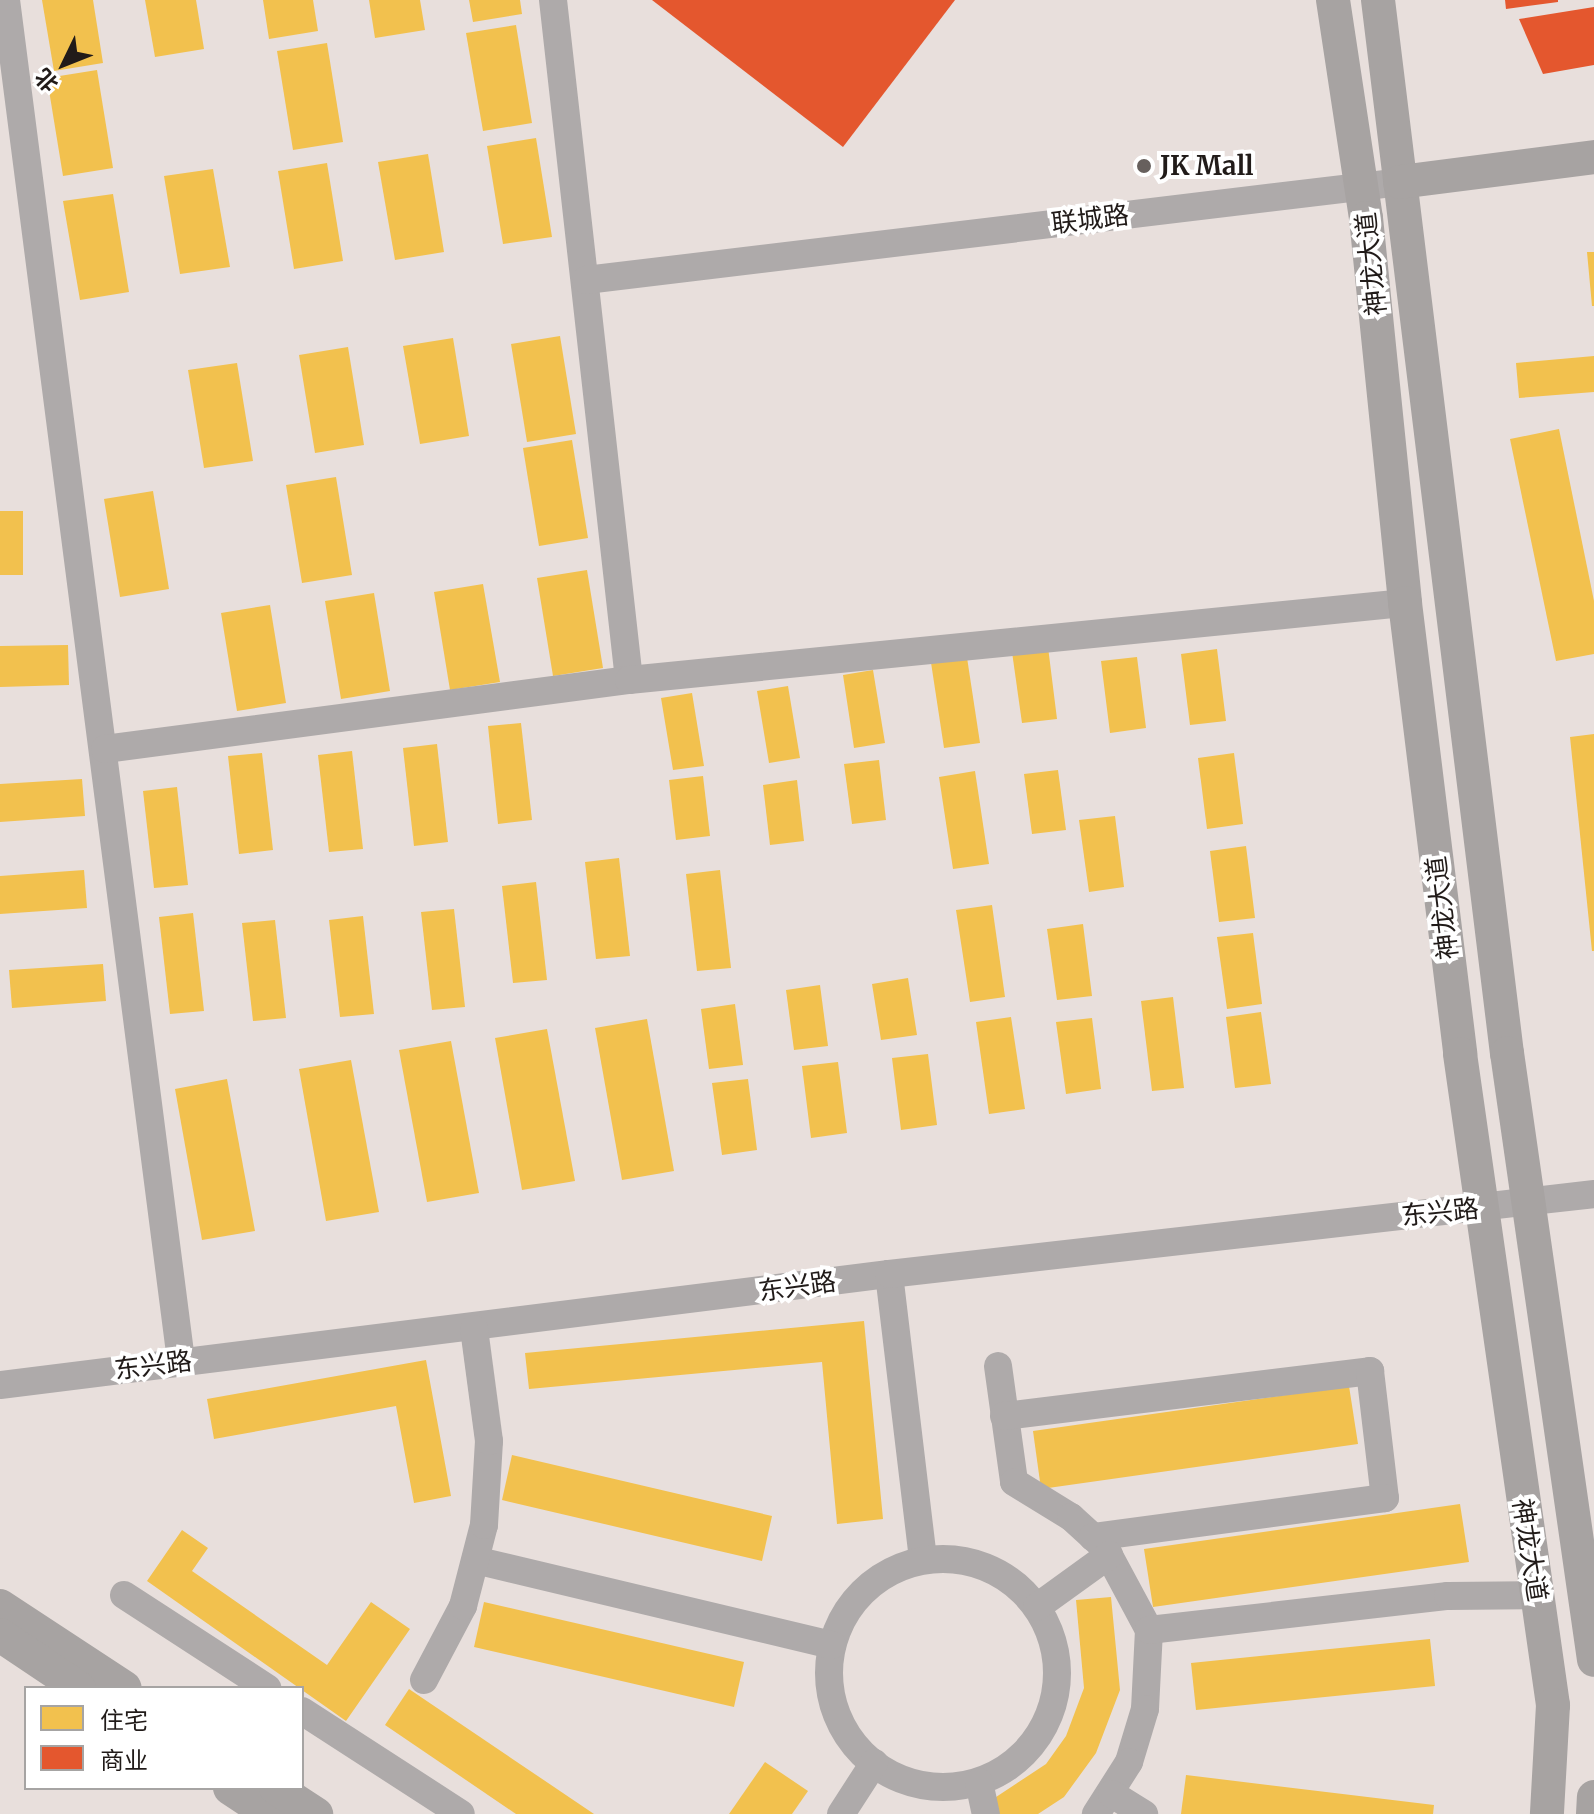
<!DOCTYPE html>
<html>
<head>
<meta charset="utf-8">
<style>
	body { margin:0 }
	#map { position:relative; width:1594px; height:1814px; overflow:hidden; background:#e8dfdc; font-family:Merriweather,"Noto Sans SC",serif }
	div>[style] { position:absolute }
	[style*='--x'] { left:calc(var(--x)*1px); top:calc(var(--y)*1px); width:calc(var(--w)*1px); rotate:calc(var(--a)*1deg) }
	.homes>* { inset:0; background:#f2c14e }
	.shops>* { inset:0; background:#e4572e }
	.minor>* { height:28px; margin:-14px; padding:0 14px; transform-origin:14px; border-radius:14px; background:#aeaaaa }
	.minor>.ring { margin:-14px; padding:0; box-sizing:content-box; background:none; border:28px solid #aeaaaa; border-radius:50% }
	.major>* { height:34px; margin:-17px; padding:0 17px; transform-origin:17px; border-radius:17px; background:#a7a3a2 }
	.dots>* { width:22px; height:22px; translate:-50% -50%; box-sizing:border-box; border:4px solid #fff; border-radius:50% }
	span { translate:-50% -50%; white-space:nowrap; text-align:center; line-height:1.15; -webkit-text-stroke:8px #fff; paint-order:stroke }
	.poi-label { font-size:26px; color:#211b19; font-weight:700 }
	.left { translate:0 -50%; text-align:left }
	.street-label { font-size:26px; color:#211b19 }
	.legend { position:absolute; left:24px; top:1686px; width:280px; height:104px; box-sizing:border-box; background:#fff; border:2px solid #a6a4a3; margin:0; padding:10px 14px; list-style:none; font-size:24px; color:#211b19 }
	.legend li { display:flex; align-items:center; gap:16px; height:40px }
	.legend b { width:40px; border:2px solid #a6a4a3 }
	.north { position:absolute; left:24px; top:24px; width:80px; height:80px; -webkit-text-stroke:6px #fff; paint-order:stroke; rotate:227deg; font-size:22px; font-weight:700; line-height:32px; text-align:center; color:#211b19 }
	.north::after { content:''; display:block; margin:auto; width:28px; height:36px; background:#211b19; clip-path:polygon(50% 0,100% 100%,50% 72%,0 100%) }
</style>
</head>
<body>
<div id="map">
	<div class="homes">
		<i style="clip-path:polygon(42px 0,93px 0,103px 63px,54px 71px)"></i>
		<i style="clip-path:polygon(145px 0,196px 0,204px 49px,155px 57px)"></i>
		<i style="clip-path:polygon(263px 0,313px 0,318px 31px,269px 39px)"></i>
		<i style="clip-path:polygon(369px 0,420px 0,425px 30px,375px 38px)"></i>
		<i style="clip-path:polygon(469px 0,520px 0,522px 14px,473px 22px)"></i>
		<i style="clip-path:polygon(516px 25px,532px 123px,483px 131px,466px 33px)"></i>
		<i style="clip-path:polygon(327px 43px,343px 142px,293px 150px,277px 51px)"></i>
		<i style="clip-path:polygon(97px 70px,113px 168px,63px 176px,47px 78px)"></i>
		<i style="clip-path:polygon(536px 138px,552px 237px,503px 244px,487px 146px)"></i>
		<i style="clip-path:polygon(428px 154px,444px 252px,395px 260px,378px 162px)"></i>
		<i style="clip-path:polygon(327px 163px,343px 261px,294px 269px,278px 171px)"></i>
		<i style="clip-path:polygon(213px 169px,230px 267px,180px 274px,164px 176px)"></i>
		<i style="clip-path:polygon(113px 194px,129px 292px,80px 300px,63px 201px)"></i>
		<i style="clip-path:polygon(1587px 252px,1594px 252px,1594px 306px,1592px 306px)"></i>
		<i style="clip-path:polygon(560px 336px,576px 434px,527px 442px,511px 344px)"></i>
		<i style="clip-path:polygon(453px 338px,469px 436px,420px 444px,403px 346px)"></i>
		<i style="clip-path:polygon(348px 347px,364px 445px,315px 453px,299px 355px)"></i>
		<i style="clip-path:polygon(1594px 356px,1594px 392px,1519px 398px,1516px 363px)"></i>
		<i style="clip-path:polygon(237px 363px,253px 461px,204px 468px,188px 370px)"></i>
		<i style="clip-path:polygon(1559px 429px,1594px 601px,1594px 654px,1556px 661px,1510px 439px)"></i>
		<i style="clip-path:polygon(572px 440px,588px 538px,539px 546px,523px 448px)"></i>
		<i style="clip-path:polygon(336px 477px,352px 575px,302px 583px,286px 485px)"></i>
		<i style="clip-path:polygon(153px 491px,169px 589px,120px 597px,104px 499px)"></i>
		<i style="clip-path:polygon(0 511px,23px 511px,23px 575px,0 575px)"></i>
		<i style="clip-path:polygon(587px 570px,603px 668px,553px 676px,537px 578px)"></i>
		<i style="clip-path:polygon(483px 584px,500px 682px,450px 690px,434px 592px)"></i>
		<i style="clip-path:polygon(374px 593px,390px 691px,341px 699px,325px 601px)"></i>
		<i style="clip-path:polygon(270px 605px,286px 703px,237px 711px,221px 613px)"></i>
		<i style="clip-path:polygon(68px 645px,69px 685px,0 687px,0 646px)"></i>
		<i style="clip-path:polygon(1048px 647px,1057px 719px,1022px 723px,1012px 652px)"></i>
		<i style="clip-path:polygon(1217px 649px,1226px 721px,1190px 725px,1181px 654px)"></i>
		<i style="clip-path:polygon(966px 651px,980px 743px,944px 748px,930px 656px)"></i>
		<i style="clip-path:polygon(1137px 657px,1146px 728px,1110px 733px,1101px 661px)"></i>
		<i style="clip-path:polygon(873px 670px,885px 743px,854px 748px,843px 675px)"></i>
		<i style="clip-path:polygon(788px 686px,800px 758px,769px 763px,757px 691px)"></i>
		<i style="clip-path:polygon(692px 693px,704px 766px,673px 770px,661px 698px)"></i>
		<i style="clip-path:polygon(521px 723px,532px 820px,498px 824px,488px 726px)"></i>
		<i style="clip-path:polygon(1594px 734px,1594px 951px,1592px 951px,1570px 737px)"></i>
		<i style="clip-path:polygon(437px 744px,448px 842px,414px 846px,403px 748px)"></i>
		<i style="clip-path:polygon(352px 751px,363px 849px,329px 852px,318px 755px)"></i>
		<i style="clip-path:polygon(262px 753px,273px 850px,239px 854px,228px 756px)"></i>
		<i style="clip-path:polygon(1234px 753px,1243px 824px,1207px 829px,1198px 758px)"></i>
		<i style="clip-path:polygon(879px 760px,886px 820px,852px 824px,844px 764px)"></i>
		<i style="clip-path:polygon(1058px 770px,1066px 830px,1032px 834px,1024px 774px)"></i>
		<i style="clip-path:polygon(975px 771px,989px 864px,953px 869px,939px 777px)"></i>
		<i style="clip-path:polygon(703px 776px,710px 836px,676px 840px,669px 780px)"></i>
		<i style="clip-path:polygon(82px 779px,85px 816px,0 822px,0 784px)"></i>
		<i style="clip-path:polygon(797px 780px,804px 841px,770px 845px,763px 785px)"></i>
		<i style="clip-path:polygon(177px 787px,188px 885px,154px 888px,143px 791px)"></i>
		<i style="clip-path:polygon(1115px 816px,1124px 887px,1089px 892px,1079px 820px)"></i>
		<i style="clip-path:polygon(1246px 846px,1255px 918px,1219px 922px,1210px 851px)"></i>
		<i style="clip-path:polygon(619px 858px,630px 956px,596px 959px,585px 862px)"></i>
		<i style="clip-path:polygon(84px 870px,87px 908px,0 914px,0 876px)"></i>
		<i style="clip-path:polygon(720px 870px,731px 968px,697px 971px,686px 874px)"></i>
		<i style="clip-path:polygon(536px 882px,547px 980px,513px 983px,502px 886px)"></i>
		<i style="clip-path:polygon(992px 905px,1005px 997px,970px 1002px,956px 910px)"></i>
		<i style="clip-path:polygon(454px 909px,465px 1007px,432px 1010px,421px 912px)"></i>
		<i style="clip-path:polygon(193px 913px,204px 1011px,170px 1014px,159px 917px)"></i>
		<i style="clip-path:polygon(363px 916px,374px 1014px,340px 1017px,329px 920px)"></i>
		<i style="clip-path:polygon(275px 920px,286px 1018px,253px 1021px,242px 923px)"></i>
		<i style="clip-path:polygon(1083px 924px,1092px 996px,1057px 1000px,1047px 929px)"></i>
		<i style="clip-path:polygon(1253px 933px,1262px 1004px,1227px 1009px,1217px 937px)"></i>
		<i style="clip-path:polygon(103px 964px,106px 1001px,12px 1008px,9px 970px)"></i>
		<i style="clip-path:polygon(908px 978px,917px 1035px,881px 1040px,872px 984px)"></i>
		<i style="clip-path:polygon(820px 985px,828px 1046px,794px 1050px,786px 990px)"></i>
		<i style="clip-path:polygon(1173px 997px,1184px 1088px,1152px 1091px,1141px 1001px)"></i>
		<i style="clip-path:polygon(735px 1004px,743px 1065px,709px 1069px,701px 1009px)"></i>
		<i style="clip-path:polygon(1261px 1012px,1271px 1084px,1235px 1088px,1226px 1017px)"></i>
		<i style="clip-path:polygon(1011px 1017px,1025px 1109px,989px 1114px,976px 1022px)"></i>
		<i style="clip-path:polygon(1092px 1018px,1101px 1089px,1066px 1094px,1056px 1022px)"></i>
		<i style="clip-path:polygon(647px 1019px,674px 1171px,622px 1180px,595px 1028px)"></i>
		<i style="clip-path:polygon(547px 1029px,575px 1181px,522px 1190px,495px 1038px)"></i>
		<i style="clip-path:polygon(451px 1041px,479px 1193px,427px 1202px,399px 1050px)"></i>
		<i style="clip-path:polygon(928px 1054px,937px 1125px,901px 1130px,892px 1058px)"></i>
		<i style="clip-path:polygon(351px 1060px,379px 1212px,326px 1221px,299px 1069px)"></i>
		<i style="clip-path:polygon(838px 1062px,847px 1133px,811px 1138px,802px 1066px)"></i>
		<i style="clip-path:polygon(227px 1079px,255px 1231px,202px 1240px,175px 1089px)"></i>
		<i style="clip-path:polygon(748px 1079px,757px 1150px,722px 1155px,712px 1083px)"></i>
		<i style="clip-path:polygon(864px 1321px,883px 1519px,837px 1524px,822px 1362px,529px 1389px,525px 1353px)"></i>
		<i style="clip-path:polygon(426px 1360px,451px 1496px,414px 1503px,396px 1406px,214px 1439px,207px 1399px)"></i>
		<i style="clip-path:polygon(1349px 1386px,1358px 1444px,1041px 1489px,1033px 1431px)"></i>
		<i style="clip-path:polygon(512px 1455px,772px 1516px,762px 1561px,502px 1500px)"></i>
		<i style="clip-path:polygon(1460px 1504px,1469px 1562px,1153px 1607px,1144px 1549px)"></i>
		<i style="clip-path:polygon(182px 1530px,208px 1548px,192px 1571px,327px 1665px,371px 1602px,410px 1629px,346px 1721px,147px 1581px)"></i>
		<i style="clip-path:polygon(1111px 1597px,1120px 1690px,1096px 1753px,1064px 1797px,1038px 1814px,999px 1814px,990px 1801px,1046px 1764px,1066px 1736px,1084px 1688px,1076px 1600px)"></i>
		<i style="clip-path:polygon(484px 1602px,744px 1662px,734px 1707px,474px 1647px)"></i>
		<i style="clip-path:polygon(1430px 1639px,1435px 1686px,1196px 1710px,1191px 1663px)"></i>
		<i style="clip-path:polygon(409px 1689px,594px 1814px,516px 1814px,385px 1725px)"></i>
		<i style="clip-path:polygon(765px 1762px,808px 1791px,792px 1814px,729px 1814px)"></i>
		<i style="clip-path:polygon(1186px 1775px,1434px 1805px,1433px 1814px,1181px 1814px)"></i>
	</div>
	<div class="shops">
		<i style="clip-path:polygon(652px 0,955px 0,843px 147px)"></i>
		<i style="clip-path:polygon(1505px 0,1558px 0,1558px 2px,1506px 9px)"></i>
		<i style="clip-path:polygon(1594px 7px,1594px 65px,1543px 74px,1519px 19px)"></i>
	</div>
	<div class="minor">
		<i style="--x:6;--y:0;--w:1372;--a:82.67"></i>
		<i style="--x:553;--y:0;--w:684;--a:83.62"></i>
		<i style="--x:586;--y:280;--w:820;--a:-6.86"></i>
		<i style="--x:105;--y:749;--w:529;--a:-7.5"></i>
		<i style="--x:629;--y:680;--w:780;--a:-5.67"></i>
		<i style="--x:889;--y:1274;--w:288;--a:83.2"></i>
		<i style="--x:998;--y:1366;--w:117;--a:82.1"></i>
		<i style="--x:1014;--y:1482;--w:67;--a:31.6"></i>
		<i style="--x:1071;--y:1517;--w:46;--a:42.4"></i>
		<i style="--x:1105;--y:1548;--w:93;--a:61.8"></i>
		<i style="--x:1149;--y:1630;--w:79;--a:92.9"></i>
		<i style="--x:1145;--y:1709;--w:55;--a:106.8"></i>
		<i style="--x:1129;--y:1762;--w:62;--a:122.4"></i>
		<i style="--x:0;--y:1385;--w:896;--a:-7.12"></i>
		<i style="--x:889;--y:1274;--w:710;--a:-6.47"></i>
		<i style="--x:1004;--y:1416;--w:369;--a:-7"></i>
		<i style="--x:1370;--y:1371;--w:128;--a:83.3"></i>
		<i style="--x:1385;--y:1498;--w:295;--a:172.4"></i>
		<i class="ring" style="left:829px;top:1559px;width:200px;height:200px"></i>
		<i style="--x:479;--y:1561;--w:363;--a:13.4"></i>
		<i style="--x:124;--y:1595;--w:171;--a:33"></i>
		<i style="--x:1037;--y:1607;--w:89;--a:-35.8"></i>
		<i style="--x:1149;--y:1630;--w:301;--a:-6.5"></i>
		<i style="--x:1448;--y:1596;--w:89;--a:-0.6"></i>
		<i style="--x:424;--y:1680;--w:84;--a:-62.2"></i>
		<i style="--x:463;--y:1606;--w:84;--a:-75.5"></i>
		<i style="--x:484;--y:1525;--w:84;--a:-86.6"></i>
		<i style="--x:489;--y:1441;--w:113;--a:-97.6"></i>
		<i style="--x:302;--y:1711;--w:189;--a:32.9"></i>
		<i style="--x:979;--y:1782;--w:33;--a:78"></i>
		<i style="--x:1112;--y:1794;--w:38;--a:32"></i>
		<i style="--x:841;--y:1814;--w:61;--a:-57.1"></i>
	</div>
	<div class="major">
		<i style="--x:1333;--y:0;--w:220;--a:81.4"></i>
		<i style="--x:1366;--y:218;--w:387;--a:84.2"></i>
		<i style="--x:1405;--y:603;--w:454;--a:83"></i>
		<i style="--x:1460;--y:1054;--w:658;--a:81.87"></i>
		<i style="--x:1553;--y:1705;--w:109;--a:93.2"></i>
		<i style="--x:1378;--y:0;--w:1061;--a:83.02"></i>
		<i style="--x:1507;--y:1053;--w:613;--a:81.84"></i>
		<i style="--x:1400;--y:182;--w:196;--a:-7.3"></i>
		<i style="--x:0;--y:1606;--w:149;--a:33.3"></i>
		<i style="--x:0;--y:1635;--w:95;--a:33.9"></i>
		<i style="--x:230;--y:1788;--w:47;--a:33.7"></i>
		<i style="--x:276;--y:1788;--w:48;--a:33"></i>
		<i style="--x:1593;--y:1814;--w:17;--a:-87"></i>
	</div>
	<div class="dots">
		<i style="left:1144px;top:166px;background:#67605d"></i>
	</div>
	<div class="poi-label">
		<span class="left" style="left:1160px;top:166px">JK Mall</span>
	</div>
	<div class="street-label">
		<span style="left:1090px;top:219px;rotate:-7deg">联城路</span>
		<span style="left:1371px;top:264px;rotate:-96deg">神龙大道</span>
		<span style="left:1442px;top:908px;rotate:-97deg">神龙大道</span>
		<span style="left:1440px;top:1212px;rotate:-6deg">东兴路</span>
		<span style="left:797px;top:1286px;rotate:-8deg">东兴路</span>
		<span style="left:153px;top:1365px;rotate:-7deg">东兴路</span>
		<span style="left:1530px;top:1550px;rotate:81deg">神龙大道</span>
	</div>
	<ul class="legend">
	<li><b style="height:22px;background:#f2c14e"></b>住宅</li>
	<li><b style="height:22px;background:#e4572e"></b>商业</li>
	</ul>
	<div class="north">北</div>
</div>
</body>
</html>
